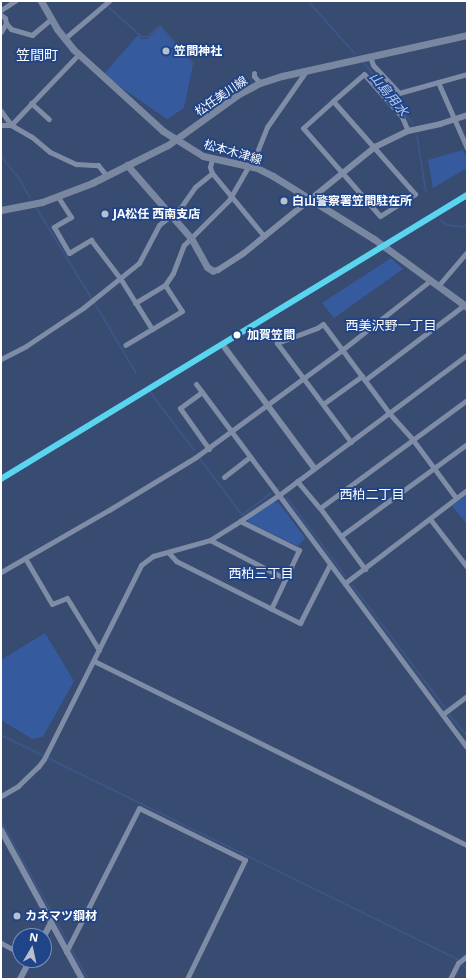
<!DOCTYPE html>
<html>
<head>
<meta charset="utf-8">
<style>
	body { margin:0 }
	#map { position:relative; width:468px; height:980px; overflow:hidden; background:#384b70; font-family:"Open Sans","Noto Sans JP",sans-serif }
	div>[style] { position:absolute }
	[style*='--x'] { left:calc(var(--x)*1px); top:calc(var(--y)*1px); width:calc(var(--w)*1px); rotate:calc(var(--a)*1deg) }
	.green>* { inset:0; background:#355a9e }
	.stream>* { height:2px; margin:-1px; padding:0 1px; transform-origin:1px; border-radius:1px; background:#3c5586 }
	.minor>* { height:5px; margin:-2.5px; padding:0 2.5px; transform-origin:2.5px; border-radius:2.5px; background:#7f8ca5 }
	.tertiary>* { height:6px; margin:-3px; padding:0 3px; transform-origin:3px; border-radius:3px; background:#7f8ca5 }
	.secondary>* { height:7px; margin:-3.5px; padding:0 3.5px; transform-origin:3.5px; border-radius:3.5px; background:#7a87a1 }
	.rail-1>* { height:6px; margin:-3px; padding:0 3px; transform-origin:3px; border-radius:3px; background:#5ad5f0 }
	.dots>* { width:11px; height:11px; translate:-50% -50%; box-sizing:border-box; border:2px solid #204488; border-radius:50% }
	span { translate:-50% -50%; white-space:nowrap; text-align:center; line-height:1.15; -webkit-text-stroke:3.5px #204488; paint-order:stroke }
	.poi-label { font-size:12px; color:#fff; font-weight:700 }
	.left { translate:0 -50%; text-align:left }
	.street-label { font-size:12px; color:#fff }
	.stop-label { font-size:12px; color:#fff; font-weight:700 }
	.water-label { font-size:13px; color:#b6ccf2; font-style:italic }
	.neighbourhood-label { font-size:13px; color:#fff }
	.quarter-label { font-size:14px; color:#fff }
	.frame { position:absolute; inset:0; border:2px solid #fff; pointer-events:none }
	.north { position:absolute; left:12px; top:928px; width:40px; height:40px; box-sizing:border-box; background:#204488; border:1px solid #798fb8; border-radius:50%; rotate:9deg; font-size:11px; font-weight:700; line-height:16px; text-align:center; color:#fff }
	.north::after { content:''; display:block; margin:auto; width:14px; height:18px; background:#b9c0cd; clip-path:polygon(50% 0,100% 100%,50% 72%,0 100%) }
</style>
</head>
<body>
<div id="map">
	<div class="green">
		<i style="clip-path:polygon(160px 27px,193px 64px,184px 108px,167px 119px,103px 75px,138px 35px,142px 39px,147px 39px)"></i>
		<i style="clip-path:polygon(463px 150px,467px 158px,467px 168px,433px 188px,428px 160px)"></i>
		<i style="clip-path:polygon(391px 258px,403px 269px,334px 318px,322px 303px)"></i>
		<i style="clip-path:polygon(467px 495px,467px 524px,452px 506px)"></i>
		<i style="clip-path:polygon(274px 502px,279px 503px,305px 538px,298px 546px,248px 522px,248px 519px)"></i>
		<i style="clip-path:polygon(45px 633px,74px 681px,43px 737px,32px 739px,1px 720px,1px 660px)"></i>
	</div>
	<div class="stream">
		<i style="--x:308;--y:1;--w:71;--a:48.4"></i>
		<i style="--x:107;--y:6;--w:47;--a:41.5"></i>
		<i style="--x:142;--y:37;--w:5;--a:0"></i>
		<i style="--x:147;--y:37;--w:17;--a:-40"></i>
		<i style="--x:160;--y:26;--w:50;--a:48.3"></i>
		<i style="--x:364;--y:63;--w:78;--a:51.2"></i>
		<i style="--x:417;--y:136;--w:57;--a:80.9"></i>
		<i style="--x:1;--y:156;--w:27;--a:51"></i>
		<i style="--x:18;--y:177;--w:24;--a:60"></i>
		<i style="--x:37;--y:209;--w:105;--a:58.6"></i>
		<i style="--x:440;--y:220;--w:9;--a:36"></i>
		<i style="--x:447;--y:225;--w:16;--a:7"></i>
		<i style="--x:463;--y:227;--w:4;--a:-27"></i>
		<i style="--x:94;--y:302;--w:82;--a:59.4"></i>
		<i style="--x:147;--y:388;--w:78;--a:52.8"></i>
		<i style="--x:200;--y:459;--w:70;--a:53.1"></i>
		<i style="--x:242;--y:515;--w:36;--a:-37"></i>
		<i style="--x:278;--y:488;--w:2;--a:27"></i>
		<i style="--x:286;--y:497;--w:99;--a:53.2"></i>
		<i style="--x:352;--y:585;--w:154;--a:52.9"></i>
		<i style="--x:449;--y:715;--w:28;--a:49"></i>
		<i style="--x:1;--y:735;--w:508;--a:26.16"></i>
		<i style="--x:457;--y:959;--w:14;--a:45"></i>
		<i style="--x:1;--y:821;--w:180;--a:61.2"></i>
	</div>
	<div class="minor">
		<i style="--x:1;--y:10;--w:17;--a:-33"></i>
		<i style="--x:1;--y:15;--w:5;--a:37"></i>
		<i style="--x:5;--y:18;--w:5;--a:79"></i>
		<i style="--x:6;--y:23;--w:10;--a:119"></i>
		<i style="--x:6;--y:23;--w:8;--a:50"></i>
		<i style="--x:11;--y:29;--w:22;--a:16"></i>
		<i style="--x:32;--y:35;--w:25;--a:-40"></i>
		<i style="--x:64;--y:39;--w:59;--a:-40.2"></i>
		<i style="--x:370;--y:57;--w:9;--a:69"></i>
		<i style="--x:373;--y:65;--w:38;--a:47"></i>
		<i style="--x:399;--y:93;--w:71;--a:-15.6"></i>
		<i style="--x:254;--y:73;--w:3;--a:90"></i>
		<i style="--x:254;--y:76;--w:9;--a:49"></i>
		<i style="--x:438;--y:82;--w:72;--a:66.3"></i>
		<i style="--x:333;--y:101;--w:124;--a:48.6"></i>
		<i style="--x:415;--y:194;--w:41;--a:147.8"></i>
		<i style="--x:380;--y:216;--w:117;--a:-131.2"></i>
		<i style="--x:303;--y:128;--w:40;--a:-42"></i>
		<i style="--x:333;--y:101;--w:41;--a:-41.1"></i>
		<i style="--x:364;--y:74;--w:57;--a:48.5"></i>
		<i style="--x:402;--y:117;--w:15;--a:67"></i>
		<i style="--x:31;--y:103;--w:24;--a:42"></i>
		<i style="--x:1;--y:111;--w:17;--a:54"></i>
		<i style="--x:11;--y:125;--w:24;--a:30"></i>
		<i style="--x:32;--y:137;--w:23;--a:40"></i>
		<i style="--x:50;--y:152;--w:29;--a:25"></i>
		<i style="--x:76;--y:164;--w:22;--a:3"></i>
		<i style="--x:98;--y:165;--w:13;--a:51"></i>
		<i style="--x:1;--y:125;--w:10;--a:0"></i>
		<i style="--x:11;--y:125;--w:97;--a:-46.3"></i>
		<i style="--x:212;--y:159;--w:8;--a:104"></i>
		<i style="--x:210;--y:167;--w:6;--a:72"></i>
		<i style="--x:212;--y:173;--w:82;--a:50.5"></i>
		<i style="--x:251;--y:167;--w:43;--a:-68.2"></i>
		<i style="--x:267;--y:127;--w:68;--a:-55.1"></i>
		<i style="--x:58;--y:197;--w:24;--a:57"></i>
		<i style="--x:71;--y:217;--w:20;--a:150"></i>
		<i style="--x:54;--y:227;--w:30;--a:60"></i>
		<i style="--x:69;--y:253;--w:26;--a:-31"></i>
		<i style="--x:91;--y:240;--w:48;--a:52.7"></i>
		<i style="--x:120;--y:278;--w:60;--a:57.9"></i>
		<i style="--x:152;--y:329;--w:31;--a:149"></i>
		<i style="--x:165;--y:285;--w:14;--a:-56"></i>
		<i style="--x:173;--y:273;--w:30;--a:-69"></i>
		<i style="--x:184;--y:245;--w:64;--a:-45"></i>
		<i style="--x:229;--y:200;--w:38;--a:-60"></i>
		<i style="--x:438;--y:286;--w:45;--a:-49.5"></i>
		<i style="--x:135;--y:303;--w:35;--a:-31"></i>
		<i style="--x:165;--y:285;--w:31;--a:57"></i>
		<i style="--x:182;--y:311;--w:35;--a:149"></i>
		<i style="--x:1;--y:359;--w:28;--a:-27"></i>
		<i style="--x:26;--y:346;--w:69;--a:-33.7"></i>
		<i style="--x:83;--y:308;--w:72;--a:-38.8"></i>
		<i style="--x:139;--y:263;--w:43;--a:-62.2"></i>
		<i style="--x:159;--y:225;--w:28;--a:-39"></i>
		<i style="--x:181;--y:207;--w:24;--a:-55"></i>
		<i style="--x:195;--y:187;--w:22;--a:-39"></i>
		<i style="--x:365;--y:380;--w:124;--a:-37.1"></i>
		<i style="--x:196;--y:384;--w:10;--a:53"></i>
		<i style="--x:323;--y:404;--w:48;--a:-35.7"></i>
		<i style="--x:351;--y:442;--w:124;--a:-126.8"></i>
		<i style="--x:277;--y:343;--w:43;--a:-20.6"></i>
		<i style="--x:317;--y:328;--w:7;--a:-34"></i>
		<i style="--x:323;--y:324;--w:111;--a:53.4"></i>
		<i style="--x:389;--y:413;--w:36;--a:48"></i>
		<i style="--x:413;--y:440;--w:72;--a:53.4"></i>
		<i style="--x:209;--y:449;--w:50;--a:-125.3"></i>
		<i style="--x:180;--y:408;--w:27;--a:-36"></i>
		<i style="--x:202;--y:392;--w:443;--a:53.3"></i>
		<i style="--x:224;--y:477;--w:33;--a:-38"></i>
		<i style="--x:297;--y:481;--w:35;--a:50"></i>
		<i style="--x:320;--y:508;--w:76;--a:53.6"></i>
		<i style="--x:320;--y:508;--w:182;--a:-36.3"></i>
		<i style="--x:430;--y:519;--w:61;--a:52.4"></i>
		<i style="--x:240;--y:521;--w:66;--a:26.2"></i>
		<i style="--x:299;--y:550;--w:65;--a:115.4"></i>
		<i style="--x:341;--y:536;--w:156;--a:-36.1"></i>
		<i style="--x:210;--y:540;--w:85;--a:27.2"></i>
		<i style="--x:168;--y:552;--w:12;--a:48"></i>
		<i style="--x:176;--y:561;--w:139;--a:26.6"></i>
		<i style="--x:300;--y:623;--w:66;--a:-63"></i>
		<i style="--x:25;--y:558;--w:53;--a:59.6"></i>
		<i style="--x:52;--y:604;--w:16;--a:-22"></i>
		<i style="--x:67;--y:598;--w:61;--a:58.4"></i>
		<i style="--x:1;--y:572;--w:125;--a:-29.9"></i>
		<i style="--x:109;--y:510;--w:102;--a:-31.3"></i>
		<i style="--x:196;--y:457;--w:181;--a:-36.2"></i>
		<i style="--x:342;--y:350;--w:113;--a:-38.2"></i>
		<i style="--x:345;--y:583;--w:153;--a:-37.3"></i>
		<i style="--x:94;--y:661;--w:416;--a:26.3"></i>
		<i style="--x:443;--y:714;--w:30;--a:-37"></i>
		<i style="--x:1;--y:796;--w:20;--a:-30"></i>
		<i style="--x:18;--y:786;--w:28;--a:-44"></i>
		<i style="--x:38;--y:767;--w:10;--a:-53"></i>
		<i style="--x:44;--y:759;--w:217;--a:-63.4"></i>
		<i style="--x:141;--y:565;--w:15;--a:-37"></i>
		<i style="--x:153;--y:556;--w:59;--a:-15.7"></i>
		<i style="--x:210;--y:540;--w:36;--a:-32"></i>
		<i style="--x:240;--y:521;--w:47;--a:-33.7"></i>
		<i style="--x:279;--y:495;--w:234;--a:-36.7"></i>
		<i style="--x:1;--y:943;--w:21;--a:28"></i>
		<i style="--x:66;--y:952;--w:161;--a:-63.1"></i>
		<i style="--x:139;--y:808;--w:118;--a:26.1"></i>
		<i style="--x:245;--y:860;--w:132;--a:116"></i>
		<i style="--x:450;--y:979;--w:18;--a:-63"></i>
		<i style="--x:458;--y:963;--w:11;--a:-38"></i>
	</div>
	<div class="tertiary">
		<i style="--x:213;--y:271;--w:5;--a:-11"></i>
		<i style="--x:218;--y:270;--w:31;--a:-33"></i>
		<i style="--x:244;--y:253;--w:169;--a:-39"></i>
		<i style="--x:375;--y:147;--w:37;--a:-26"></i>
		<i style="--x:408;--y:131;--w:33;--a:-12"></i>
		<i style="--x:440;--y:124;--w:28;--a:-18"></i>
		<i style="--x:225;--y:348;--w:149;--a:53.4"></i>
		<i style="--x:1;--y:830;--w:170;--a:61.5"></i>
		<i style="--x:44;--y:936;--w:15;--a:-62"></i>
		<i style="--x:20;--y:979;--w:21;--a:-62"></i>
	</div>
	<div class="secondary">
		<i style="--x:41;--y:1;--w:32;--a:60"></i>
		<i style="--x:57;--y:29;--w:26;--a:51"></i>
		<i style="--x:73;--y:49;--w:122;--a:42.3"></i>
		<i style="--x:163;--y:131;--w:47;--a:32"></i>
		<i style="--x:203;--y:156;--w:55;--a:12.5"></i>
		<i style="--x:257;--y:168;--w:18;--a:27"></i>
		<i style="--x:273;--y:176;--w:119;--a:32"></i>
		<i style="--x:374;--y:239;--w:115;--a:36.2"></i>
		<i style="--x:127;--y:165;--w:97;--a:48.8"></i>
		<i style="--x:191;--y:238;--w:33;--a:61"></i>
		<i style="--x:207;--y:267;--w:7;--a:34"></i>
		<i style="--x:1;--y:210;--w:42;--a:-11"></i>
		<i style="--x:42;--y:202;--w:53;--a:-20.8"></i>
		<i style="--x:92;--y:183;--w:85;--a:-26.6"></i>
		<i style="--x:168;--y:145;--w:87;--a:-35.7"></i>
		<i style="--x:239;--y:94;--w:24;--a:-28"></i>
		<i style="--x:260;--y:83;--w:23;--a:-18"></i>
		<i style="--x:282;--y:76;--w:189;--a:-12.5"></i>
	</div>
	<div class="rail-1">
		<i style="--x:1;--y:479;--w:546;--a:-31.36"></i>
	</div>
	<div class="dots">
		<i style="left:166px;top:51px;background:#b9c0cd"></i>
		<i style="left:284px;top:201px;background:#b9c0cd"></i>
		<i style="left:105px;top:214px;background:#b9c0cd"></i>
		<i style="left:237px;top:335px;background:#fff"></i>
		<i style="left:17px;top:916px;background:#b9c0cd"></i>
	</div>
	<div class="poi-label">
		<span class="left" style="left:174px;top:51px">笠間神社</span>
		<span class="left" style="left:292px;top:201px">白山警察署笠間駐在所</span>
		<span class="left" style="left:113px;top:214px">JA松任 西南支店</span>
		<span class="left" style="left:25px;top:916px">カネマツ鋼材</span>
	</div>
	<div class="street-label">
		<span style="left:221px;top:96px;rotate:-34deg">松任美川線</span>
		<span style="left:233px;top:152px;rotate:16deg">松本木津線</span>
	</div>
	<div class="stop-label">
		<span class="left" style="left:247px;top:335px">加賀笠間</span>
	</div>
	<div class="water-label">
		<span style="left:389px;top:94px;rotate:51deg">山島用水</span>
	</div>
	<div class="neighbourhood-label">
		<span style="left:391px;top:325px">西美沢野一丁目</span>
		<span style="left:372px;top:494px">西柏二丁目</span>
		<span style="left:261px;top:573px">西柏三丁目</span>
	</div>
	<div class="quarter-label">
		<span style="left:37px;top:55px">笠間町</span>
	</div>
	<div class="frame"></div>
	<div class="north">N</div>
</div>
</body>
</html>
